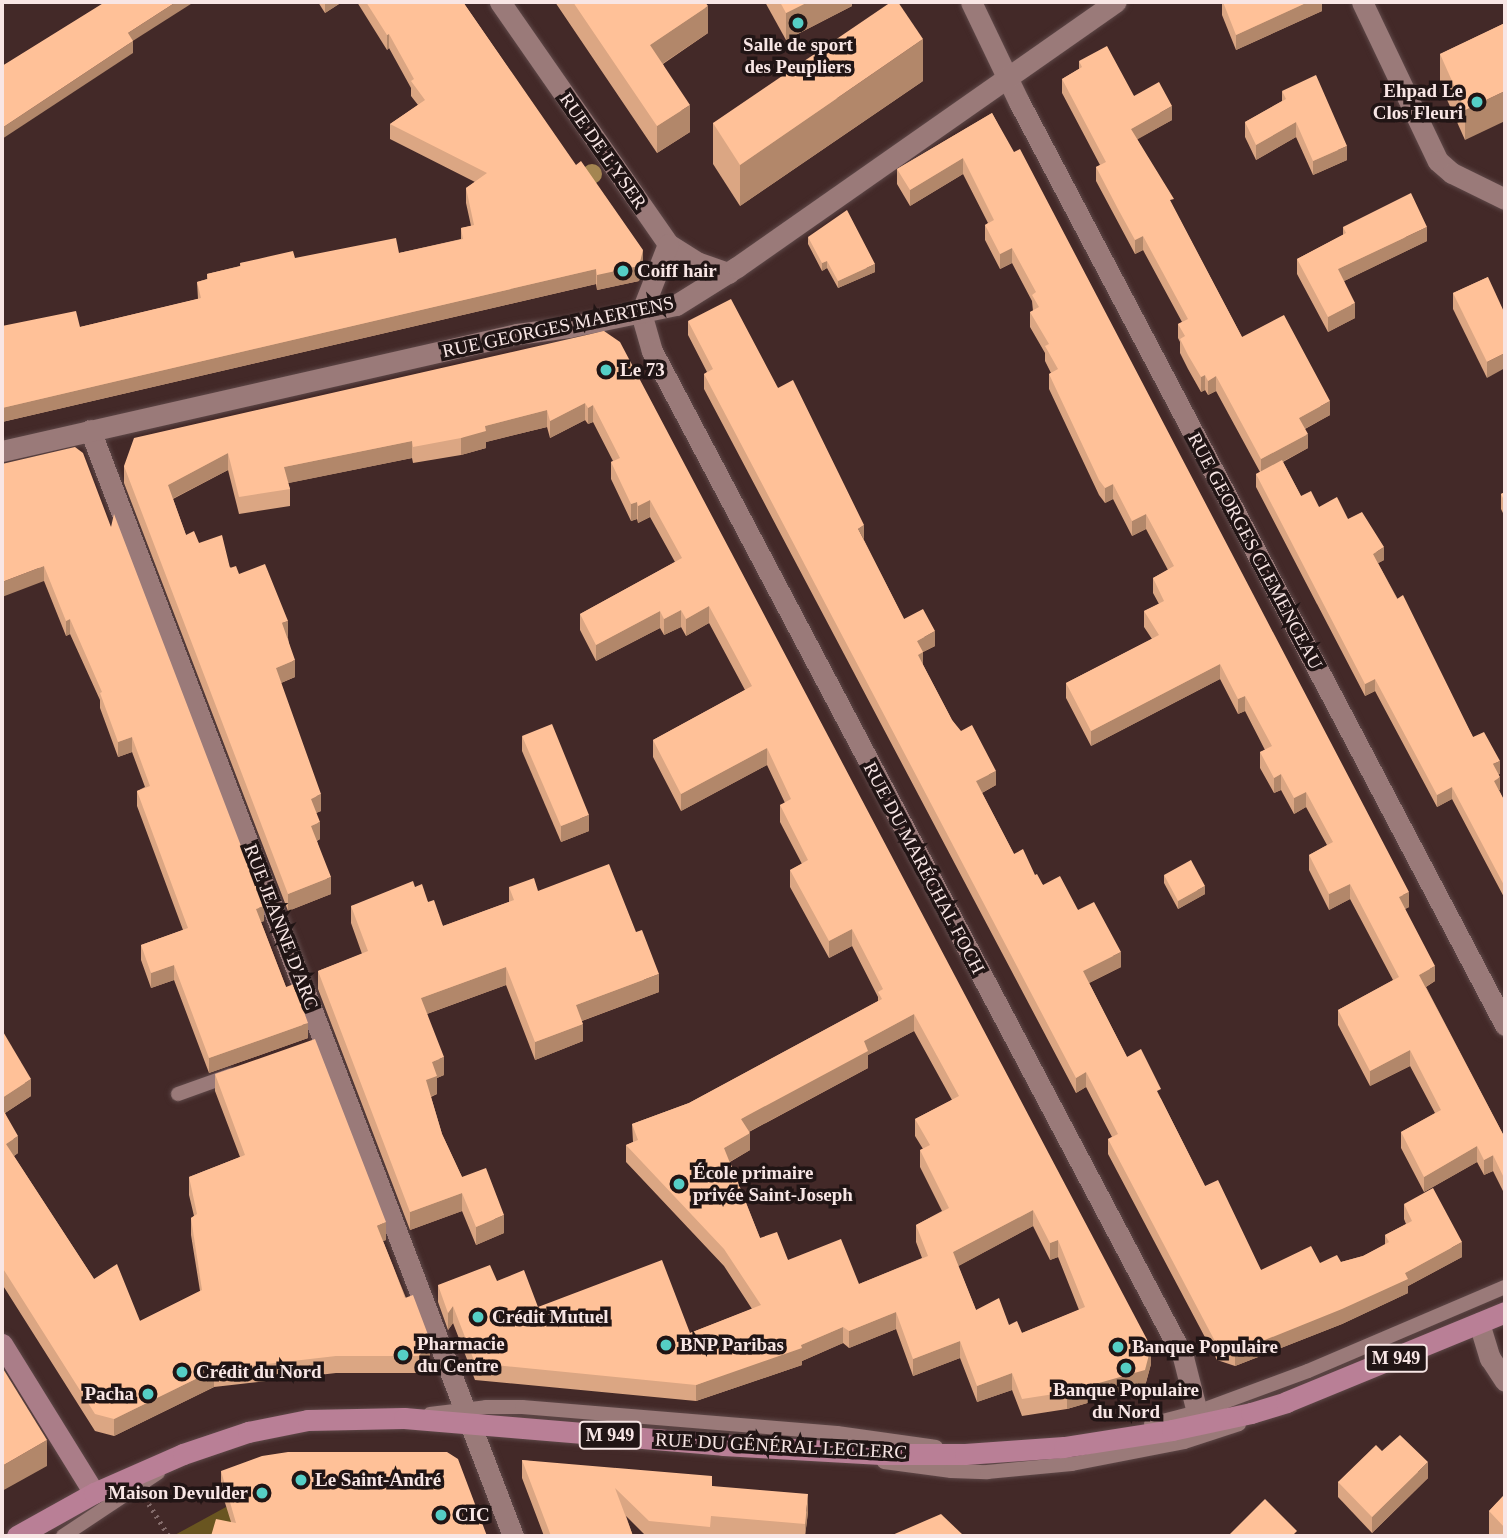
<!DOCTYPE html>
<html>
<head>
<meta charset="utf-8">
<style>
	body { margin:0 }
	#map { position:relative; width:1507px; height:1538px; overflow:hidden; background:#432928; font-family:Georgia,serif }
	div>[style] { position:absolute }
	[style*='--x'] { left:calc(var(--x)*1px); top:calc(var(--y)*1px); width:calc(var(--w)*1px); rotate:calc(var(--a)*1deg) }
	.green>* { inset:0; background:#695520 }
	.path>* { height:4.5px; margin-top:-2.25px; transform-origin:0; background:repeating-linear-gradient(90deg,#836b6a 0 2px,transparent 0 7px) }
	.roads { filter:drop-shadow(0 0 2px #5e4848) drop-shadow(0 0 2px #5e4848) }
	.lane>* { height:14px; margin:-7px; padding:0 7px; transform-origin:7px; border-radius:7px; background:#9a7a79 }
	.street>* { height:21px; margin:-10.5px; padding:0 10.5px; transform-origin:10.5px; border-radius:10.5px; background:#9a7a79 }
	.secondary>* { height:21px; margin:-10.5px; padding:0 10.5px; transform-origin:10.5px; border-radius:10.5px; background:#aa7d88 }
	.primary>* { height:21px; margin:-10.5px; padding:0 10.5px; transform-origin:10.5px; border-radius:10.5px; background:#b97f96 }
	.trees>* { width:20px; height:20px; margin:-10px; border-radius:50%; background:#a48551 }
	.wall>* { inset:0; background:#dba683 }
	.shaded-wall>* { inset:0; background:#b2876a }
	.building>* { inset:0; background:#ffc198 }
	.dots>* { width:19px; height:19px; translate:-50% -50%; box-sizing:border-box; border:4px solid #211515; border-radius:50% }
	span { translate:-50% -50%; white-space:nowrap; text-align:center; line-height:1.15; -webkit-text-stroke:7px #211515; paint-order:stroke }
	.shield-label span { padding:2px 5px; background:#211515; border:2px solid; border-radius:5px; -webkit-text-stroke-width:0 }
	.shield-label { font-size:18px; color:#f8e6e5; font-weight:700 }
	.poi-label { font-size:19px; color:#f8e6e5; font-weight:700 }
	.right { translate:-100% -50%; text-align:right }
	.left { translate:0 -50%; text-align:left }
	.street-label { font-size:19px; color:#f8e6e5 }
	.frame { position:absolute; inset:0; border:4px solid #f8e6e5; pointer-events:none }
</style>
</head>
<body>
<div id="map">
	<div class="green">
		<i style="clip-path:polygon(226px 1507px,256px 1536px,173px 1536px)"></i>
	</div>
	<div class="path">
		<i style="--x:149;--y:1504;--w:38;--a:58"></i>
	</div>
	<div class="roads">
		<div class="lane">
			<i style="--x:178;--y:1094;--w:56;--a:-19.7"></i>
			<i style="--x:430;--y:1414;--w:56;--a:-7.1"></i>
			<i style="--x:486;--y:1407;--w:36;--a:0"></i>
			<i style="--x:522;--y:1407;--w:316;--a:4.7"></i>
			<i style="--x:837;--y:1433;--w:100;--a:8"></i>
			<i style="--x:1151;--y:1424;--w:48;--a:-14.6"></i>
			<i style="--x:1197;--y:1412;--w:118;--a:-20.3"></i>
			<i style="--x:1308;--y:1371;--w:214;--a:-23.1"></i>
			<i style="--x:884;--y:1462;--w:68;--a:7.7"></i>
			<i style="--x:951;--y:1471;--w:36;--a:2"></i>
			<i style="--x:987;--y:1472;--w:85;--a:-5.4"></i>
			<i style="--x:1072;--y:1464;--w:114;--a:-11.1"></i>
			<i style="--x:1184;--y:1442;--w:58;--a:-18.1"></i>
			<i style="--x:63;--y:1536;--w:114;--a:-33.6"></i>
		</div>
		<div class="street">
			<i style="--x:500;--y:2;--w:295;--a:55.2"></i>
			<i style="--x:668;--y:244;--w:36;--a:32"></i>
			<i style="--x:699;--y:263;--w:31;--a:19"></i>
			<i style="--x:971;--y:2;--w:111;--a:64.4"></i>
			<i style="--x:1019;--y:102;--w:1043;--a:62.23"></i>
			<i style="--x:1362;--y:2;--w:176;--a:64.5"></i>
			<i style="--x:1438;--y:161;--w:18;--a:41"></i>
			<i style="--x:1452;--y:173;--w:59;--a:26.1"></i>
			<i style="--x:641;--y:313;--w:40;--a:74"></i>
			<i style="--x:652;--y:351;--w:1122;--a:62.16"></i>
			<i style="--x:1176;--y:1343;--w:16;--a:63"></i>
			<i style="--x:1183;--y:1357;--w:69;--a:75.8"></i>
			<i style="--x:641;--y:313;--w:74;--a:-68.6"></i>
			<i style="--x:90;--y:430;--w:1184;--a:69.07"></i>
			<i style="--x:2;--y:451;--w:528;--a:-12.8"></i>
			<i style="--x:517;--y:334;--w:52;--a:-7.7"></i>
			<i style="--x:569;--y:327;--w:109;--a:-11.6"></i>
			<i style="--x:676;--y:305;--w:72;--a:-31.9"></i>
			<i style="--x:737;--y:267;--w:462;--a:-35"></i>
			<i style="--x:1479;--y:1323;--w:37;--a:73"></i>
			<i style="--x:1490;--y:1358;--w:27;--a:57"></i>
		</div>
		<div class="secondary">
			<i style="--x:2;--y:1344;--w:175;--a:58.3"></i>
		</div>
		<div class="primary">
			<i style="--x:17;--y:1536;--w:88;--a:-29.2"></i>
			<i style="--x:94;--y:1493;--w:97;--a:-23.7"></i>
			<i style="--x:183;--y:1454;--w:69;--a:-18.7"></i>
			<i style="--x:248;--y:1432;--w:61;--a:-11.3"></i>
			<i style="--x:308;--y:1420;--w:96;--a:-1.2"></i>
			<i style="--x:404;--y:1418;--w:320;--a:4.8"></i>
			<i style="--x:723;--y:1445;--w:158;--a:3.3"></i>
			<i style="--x:881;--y:1454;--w:84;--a:0"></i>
			<i style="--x:965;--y:1454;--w:99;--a:-4"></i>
			<i style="--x:1064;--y:1447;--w:109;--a:-8.9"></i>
			<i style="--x:1172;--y:1430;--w:81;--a:-12.1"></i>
			<i style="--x:1251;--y:1413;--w:37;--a:-17"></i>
			<i style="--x:1286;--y:1402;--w:237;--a:-22.3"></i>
		</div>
	</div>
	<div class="trees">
		<i style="left:592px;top:174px"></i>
	</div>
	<div class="wall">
		<i style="clip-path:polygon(318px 2px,342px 2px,325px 13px)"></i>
		<i style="clip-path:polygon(357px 2px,463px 2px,643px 265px,639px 281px,597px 290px,596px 284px,2px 422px,2px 326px,80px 327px,198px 299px,197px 282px,207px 279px,207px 274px,240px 266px,240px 263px,399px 253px,461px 239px,461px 228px,471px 226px,466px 203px,466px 188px,475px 182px,390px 139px,390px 124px,418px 105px,411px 96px,411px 88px,389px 48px,387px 50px)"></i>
		<i style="clip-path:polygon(555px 2px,705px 2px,708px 33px,663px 64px,690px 132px,657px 153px)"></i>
		<i style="clip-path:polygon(765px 2px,852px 2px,852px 6px,786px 40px)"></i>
		<i style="clip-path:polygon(1222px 2px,1322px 2px,1322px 11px,1236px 50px,1222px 15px)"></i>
		<i style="clip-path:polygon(1505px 23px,1465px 140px,1440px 84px,1440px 54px)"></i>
		<i style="clip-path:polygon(1079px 61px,1172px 120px,1137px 139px,1242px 337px,1330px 415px,1305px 429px,1308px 448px,1283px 462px,1301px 496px,1319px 507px,1348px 519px,1384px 560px,1378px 563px,1473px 737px,1500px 774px,1498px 774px,1500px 790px,1499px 790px,1505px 802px,1505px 899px,1452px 799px,1437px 807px,1375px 691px,1365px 696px,1256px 487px,1256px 474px,1260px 472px,1216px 391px,1208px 395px,1205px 390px,1201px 392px,1188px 369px,1180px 353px,1180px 342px,1178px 338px,1178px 324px,1182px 322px,1143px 250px,1135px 254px,1096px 181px,1096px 167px,1100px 165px,1062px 93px,1062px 79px,1079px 69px)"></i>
		<i style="clip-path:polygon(923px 81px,740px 206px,713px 164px,713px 123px)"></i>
		<i style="clip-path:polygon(1282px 91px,1347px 160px,1313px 175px,1296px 137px,1256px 160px,1245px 137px,1245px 122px,1282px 101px)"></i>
		<i style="clip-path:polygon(992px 113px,1409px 907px,1405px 909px,1435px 981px,1426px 987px,1505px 1138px,1505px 1195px,1493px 1171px,1484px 1175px,1477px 1162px,1424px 1192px,1401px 1148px,1401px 1132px,1435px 1113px,1410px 1066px,1370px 1086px,1338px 1025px,1338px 1010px,1393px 980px,1350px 899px,1329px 910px,1309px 870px,1309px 855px,1327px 845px,1306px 807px,1294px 814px,1281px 790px,1274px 793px,1260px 768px,1260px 752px,1265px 750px,1245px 711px,1238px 714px,1220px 679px,1091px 746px,1066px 698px,1066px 683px,1152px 639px,1144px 627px,1144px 611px,1159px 604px,1153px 593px,1153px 578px,1168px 570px,1146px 529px,1132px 536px,1113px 499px,1105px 503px,1099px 495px,1049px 389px,1049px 374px,1051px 373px,1045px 361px,1045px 353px,1030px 327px,1030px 312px,1033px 311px,1032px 301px,1012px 263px,1000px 269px,985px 240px,985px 225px,988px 223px,963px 174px,910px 206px,897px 184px,897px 169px)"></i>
		<i style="clip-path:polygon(1343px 227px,1427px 241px,1344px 281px,1355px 318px,1328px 332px,1297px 274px,1297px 259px,1343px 235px)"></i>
		<i style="clip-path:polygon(808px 237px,875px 272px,838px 288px,827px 268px,822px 271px,808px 244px)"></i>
		<i style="clip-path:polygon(1488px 277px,1487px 378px,1453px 309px,1453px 293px)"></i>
		<i style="clip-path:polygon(688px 321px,778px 388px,864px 540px,904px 619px,935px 646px,923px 652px,923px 665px,952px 720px,996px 785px,982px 793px,1014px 854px,1043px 885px,1078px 910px,1121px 967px,1089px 983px,1127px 1057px,1161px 1099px,1205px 1186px,1261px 1270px,1341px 1262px,1363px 1256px,1385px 1245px,1385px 1235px,1406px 1224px,1404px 1219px,1404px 1204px,1462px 1257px,1408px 1286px,1408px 1293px,1342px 1324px,1235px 1366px,1217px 1360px,1108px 1154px,1108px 1139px,1112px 1137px,1100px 1114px,1086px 1087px,1076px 1093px,704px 389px,704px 374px,707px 372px,688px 335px)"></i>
		<i style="clip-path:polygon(evenodd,604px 331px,1151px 1364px,1145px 1386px,1067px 1409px,1022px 1416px,1012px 1390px,977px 1402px,960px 1358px,913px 1376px,896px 1329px,849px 1348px,843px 1343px,802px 1361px,802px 1365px,696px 1401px,475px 1380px,453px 1323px,448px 1330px,438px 1302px,438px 1285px,497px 1281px,538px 1307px,690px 1333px,752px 1309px,724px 1266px,626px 1162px,626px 1145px,633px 1142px,632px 1124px,689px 1103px,878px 1001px,878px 997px,852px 946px,829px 958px,790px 887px,790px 870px,802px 864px,780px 822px,780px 805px,785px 803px,767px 765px,681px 811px,653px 757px,653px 740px,745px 690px,709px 623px,686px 636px,681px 627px,664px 635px,660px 628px,596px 661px,580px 630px,580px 614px,675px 562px,650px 517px,638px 523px,637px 519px,631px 521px,611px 479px,611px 462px,613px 461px,593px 422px,588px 424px,585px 420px,550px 438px,547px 427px,486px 442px,486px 448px,461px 455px,413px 463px,412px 458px,288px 483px,290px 489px,290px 506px,239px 514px,228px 470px,173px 499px,186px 535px,199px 543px,239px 574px,288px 638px,295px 677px,281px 683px,321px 811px,316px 813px,320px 839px,317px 841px,331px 894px,288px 911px,124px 483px,124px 466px,604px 331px,914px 1031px,952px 1100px,915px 1119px,915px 1136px,923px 1149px,920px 1150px,920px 1167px,942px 1211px,916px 1225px,916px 1242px,922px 1258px,859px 1284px,788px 1260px,760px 1238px,730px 1162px,750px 1150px,749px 1132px,868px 1068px,868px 1055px,914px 1031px,604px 331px,1033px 1226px,1050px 1260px,1058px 1257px,1079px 1310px,1022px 1333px,1009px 1325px,976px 1310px,958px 1266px,1033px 1226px)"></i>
		<i style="clip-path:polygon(2px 464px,111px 527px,264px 921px,261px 922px,286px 987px,308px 1038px,209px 1073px,174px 980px,151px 988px,141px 960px,141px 945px,183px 930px,137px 806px,137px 791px,145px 787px,132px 752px,118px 757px,100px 708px,100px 700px,70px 634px,66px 636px,44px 581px)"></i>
		<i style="clip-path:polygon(1505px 492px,1505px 517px,1501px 509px,1501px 494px)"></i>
		<i style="clip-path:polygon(522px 736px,589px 831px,561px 842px,522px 751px)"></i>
		<i style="clip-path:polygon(1164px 875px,1205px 894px,1178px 909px,1164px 883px)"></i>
		<i style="clip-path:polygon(415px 887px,428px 902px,443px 926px,509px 902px,509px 887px,538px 891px,659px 992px,582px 1021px,583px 1041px,535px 1060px,506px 985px,427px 1014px,444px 1075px,437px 1078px,437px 1094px,431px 1097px,442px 1134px,462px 1177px,504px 1233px,476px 1245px,462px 1211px,410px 1230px,318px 989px,318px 971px,362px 954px,351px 923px,351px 906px)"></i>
		<i style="clip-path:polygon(2px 1030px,31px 1096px,5px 1113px,18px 1153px,14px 1156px,94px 1279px,140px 1321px,200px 1291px,191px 1235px,191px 1218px,194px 1216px,189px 1195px,189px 1177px,240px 1157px,215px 1091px,215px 1074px,386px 1240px,383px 1241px,393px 1266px,430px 1357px,419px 1373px,336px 1373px,214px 1387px,114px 1436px,95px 1431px,2px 1284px)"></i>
		<i style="clip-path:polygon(1382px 1451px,1428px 1478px,1372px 1533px,1338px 1497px,1338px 1482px)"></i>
		<i style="clip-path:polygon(522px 1460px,712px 1486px,808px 1512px,805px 1536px,736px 1536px,711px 1534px,711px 1536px,646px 1536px,626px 1516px,633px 1536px,544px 1536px,522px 1478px)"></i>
		<i style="clip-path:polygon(221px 1471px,487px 1536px,211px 1536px,231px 1522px,221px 1490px)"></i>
		<i style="clip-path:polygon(1505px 1494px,1505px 1536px,1489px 1536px,1489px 1511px)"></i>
	</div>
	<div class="shaded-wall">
		<i style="clip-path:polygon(176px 2px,194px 2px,128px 44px,128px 33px)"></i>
		<i style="clip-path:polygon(325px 2px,342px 2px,325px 13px)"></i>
		<i style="clip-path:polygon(808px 2px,852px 2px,852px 6px,786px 40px,786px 13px)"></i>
		<i style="clip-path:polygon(1308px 2px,1322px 2px,1322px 11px,1236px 50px,1236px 35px)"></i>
		<i style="clip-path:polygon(708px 6px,708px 33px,650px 72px,650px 45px)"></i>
		<i style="clip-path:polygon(389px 34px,389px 48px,387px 50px,387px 35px)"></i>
		<i style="clip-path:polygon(923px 39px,923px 81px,740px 206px,740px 165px)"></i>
		<i style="clip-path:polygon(133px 41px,133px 53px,2px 139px,2px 128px)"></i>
		<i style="clip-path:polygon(1505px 91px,1505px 121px,1465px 140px,1465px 110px)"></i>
		<i style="clip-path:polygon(690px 105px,690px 132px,657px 153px,657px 126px)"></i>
		<i style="clip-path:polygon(1172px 106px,1172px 120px,1131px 143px,1131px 129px)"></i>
		<i style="clip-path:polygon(1296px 122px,1296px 137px,1256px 160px,1256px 145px)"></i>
		<i style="clip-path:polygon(1347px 146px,1347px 160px,1313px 175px,1313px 161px)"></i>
		<i style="clip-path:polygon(963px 158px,963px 174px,910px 206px,910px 190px)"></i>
		<i style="clip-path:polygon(1427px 227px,1427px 241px,1338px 284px,1338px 269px)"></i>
		<i style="clip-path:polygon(1143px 236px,1143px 250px,1135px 254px,1135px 240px)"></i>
		<i style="clip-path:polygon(1012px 248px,1012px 263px,1000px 269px,1000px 254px)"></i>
		<i style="clip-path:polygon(643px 250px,643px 265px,639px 281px,597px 290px,597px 275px)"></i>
		<i style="clip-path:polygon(827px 261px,827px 268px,822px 271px,822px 263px)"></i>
		<i style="clip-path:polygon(875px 264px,875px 272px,838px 288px,838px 281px)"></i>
		<i style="clip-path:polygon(596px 269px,596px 284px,2px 422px,2px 408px)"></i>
		<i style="clip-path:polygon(1355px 303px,1355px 318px,1328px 332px,1328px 317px)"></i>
		<i style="clip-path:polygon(1505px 353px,1505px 368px,1487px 378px,1487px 362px)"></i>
		<i style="clip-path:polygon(1205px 375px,1205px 390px,1201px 392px,1201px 377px)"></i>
		<i style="clip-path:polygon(1216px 376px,1216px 391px,1208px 395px,1208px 381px)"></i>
		<i style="clip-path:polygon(1330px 401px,1330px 415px,1299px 432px,1299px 418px)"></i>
		<i style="clip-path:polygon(585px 403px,585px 420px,550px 438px,550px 421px)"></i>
		<i style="clip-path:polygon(593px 405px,593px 422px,588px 424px,588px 408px)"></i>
		<i style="clip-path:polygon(547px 410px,547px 427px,486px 442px,486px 448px,461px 455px,461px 438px,485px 426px)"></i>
		<i style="clip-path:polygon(1308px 434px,1308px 448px,1261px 473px,1261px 459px)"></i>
		<i style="clip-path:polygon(412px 441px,412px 458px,284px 484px,284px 467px)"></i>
		<i style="clip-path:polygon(228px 453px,228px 470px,168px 501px,168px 485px)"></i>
		<i style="clip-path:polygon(1113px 484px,1113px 499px,1105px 503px,1105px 488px)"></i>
		<i style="clip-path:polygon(650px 500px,650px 517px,638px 523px,638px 506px)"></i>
		<i style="clip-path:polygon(637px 502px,637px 519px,631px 521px,631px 504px)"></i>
		<i style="clip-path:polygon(1146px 514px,1146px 529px,1132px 536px,1132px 521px)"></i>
		<i style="clip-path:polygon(864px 525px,864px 540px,858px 529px)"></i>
		<i style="clip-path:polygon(1384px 547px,1384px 560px,1373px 566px,1373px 554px)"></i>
		<i style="clip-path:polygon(44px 566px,44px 581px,2px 597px,2px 582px)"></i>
		<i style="clip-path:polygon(709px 606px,709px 623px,686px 636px,686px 619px)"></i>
		<i style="clip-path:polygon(681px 610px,681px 627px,664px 635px,664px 619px)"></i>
		<i style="clip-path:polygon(660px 611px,660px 628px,596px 661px,596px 645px)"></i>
		<i style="clip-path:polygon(70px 619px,70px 634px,66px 636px,66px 621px)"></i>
		<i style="clip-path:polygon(288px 621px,288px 638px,282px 640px,282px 623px)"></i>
		<i style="clip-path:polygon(935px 631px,935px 646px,923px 652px,923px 667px,918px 670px,917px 641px)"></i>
		<i style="clip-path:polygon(295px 660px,295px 677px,276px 685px,276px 668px)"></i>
		<i style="clip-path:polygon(1220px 664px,1220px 679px,1091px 746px,1091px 731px)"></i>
		<i style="clip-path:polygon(1375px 679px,1375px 691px,1365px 696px,1365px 684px)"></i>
		<i style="clip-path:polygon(1245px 696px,1245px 711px,1238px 714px,1238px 699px)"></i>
		<i style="clip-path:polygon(132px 737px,132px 752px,118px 757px,118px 742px)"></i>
		<i style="clip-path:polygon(767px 748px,767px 765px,681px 811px,681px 794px)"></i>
		<i style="clip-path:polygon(1500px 761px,1500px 774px,1493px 777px,1493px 764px)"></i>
		<i style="clip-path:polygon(996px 771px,996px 785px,976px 796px,976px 781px)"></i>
		<i style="clip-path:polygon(1281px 774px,1281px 790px,1274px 793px,1274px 778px)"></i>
		<i style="clip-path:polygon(1500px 777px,1500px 790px,1494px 793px,1494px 781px)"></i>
		<i style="clip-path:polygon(1452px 787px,1452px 799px,1437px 807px,1437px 795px)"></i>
		<i style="clip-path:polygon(1306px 792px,1306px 807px,1294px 814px,1294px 798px)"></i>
		<i style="clip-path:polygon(321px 794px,321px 811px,311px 815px,311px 799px)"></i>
		<i style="clip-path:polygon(589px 815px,589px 831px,561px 842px,561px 826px)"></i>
		<i style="clip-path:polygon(320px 822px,320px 839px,311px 843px,311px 826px)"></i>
		<i style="clip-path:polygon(331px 877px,331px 894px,288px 911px,288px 894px)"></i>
		<i style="clip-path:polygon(1350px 884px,1350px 899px,1329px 910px,1329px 894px)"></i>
		<i style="clip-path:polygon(1205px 886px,1205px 894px,1178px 909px,1178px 901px)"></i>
		<i style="clip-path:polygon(1409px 892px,1409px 907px,1399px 912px,1399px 897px)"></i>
		<i style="clip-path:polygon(264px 906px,264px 921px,256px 924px,256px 909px)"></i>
		<i style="clip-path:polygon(852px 929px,852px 946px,829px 958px,829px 941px)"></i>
		<i style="clip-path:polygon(1121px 952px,1121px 967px,1083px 986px,1083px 971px)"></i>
		<i style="clip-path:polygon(174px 965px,174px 980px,151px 988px,151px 973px)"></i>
		<i style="clip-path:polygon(1435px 966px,1435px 981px,1419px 991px,1419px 975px)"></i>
		<i style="clip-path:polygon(506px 967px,506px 985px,421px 1016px,421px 998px)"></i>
		<i style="clip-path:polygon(659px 974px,659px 992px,576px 1023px,576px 1005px)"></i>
		<i style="clip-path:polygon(914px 1014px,914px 1031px,868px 1055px,868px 1068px,741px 1136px,741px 1119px,864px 1041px)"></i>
		<i style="clip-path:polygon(308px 1023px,308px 1038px,209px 1073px,209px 1058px)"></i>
		<i style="clip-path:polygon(583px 1024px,583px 1041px,535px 1060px,535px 1042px)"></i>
		<i style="clip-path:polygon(1410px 1050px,1410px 1066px,1370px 1086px,1370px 1071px)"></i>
		<i style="clip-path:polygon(444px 1057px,444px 1075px,437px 1078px,437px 1094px,426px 1098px,426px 1080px,432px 1062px)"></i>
		<i style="clip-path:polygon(1086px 1072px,1086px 1087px,1076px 1093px,1076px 1078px)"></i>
		<i style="clip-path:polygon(31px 1079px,31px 1096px,2px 1115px,2px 1098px)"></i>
		<i style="clip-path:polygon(750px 1133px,750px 1150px,724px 1165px,724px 1148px)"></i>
		<i style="clip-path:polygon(18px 1136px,18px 1153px,6px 1161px,6px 1144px)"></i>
		<i style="clip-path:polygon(1477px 1146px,1477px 1162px,1424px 1192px,1424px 1177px)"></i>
		<i style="clip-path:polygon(1493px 1155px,1493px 1171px,1484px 1175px,1484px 1160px)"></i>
		<i style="clip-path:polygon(462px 1193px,462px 1211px,410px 1230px,410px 1212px)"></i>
		<i style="clip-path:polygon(1033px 1210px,1033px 1226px,953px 1269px,953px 1252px)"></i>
		<i style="clip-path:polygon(504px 1215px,504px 1233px,476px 1245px,476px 1227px)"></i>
		<i style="clip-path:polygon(386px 1222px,386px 1240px,377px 1243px,377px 1226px)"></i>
		<i style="clip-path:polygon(1058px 1240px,1058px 1257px,1050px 1260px,1050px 1243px)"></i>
		<i style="clip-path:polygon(1462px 1242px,1462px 1257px,1408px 1286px,1408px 1293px,1342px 1324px,1235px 1366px,1235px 1352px,1405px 1273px)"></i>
		<i style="clip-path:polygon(453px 1306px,453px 1323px,448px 1330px,448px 1313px)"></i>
		<i style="clip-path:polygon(896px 1312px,896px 1329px,849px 1348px,849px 1331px)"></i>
		<i style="clip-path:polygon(843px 1327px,843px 1343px,802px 1361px,802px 1365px,696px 1401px,696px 1385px,801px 1345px)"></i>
		<i style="clip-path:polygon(430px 1340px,430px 1357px,419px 1373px,419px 1356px)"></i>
		<i style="clip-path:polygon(960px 1341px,960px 1358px,913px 1376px,913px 1359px)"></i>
		<i style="clip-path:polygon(1151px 1347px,1151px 1364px,1145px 1386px,1067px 1409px,1067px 1392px)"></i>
		<i style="clip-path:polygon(214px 1370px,214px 1387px,114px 1436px,114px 1419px)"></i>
		<i style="clip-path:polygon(1012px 1373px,1012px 1390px,977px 1402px,977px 1386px)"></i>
		<i style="clip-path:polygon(47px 1440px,47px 1466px,2px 1491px,2px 1466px)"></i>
		<i style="clip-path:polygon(1428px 1462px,1428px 1478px,1372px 1533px,1372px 1517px)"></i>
		<i style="clip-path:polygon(808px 1494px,808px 1512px,805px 1536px,805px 1524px)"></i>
	</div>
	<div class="building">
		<i style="clip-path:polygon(105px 2px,176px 2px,128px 33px,133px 41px,2px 128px,2px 66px)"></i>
		<i style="clip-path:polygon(366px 2px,463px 2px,576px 165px,581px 161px,643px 250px,639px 266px,597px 275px,596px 269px,2px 408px,2px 326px,76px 311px,80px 327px,201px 298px,197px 282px,208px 279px,207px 274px,241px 266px,240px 263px,293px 251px,295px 258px,396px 238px,399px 253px,463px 239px,461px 228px,474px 225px,466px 188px,487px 173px,390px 124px,425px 100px,411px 81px,414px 79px,389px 34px,387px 35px)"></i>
		<i style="clip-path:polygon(573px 2px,705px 2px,708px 6px,650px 45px,690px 105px,657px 126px)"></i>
		<i style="clip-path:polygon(780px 2px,808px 2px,786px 13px)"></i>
		<i style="clip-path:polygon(891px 2px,898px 2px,923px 39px,740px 165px,713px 123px)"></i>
		<i style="clip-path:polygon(1223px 2px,1308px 2px,1236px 35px)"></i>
		<i style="clip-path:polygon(1505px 23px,1505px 91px,1465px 110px,1440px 54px)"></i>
		<i style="clip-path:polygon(1107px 46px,1134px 96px,1159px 82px,1172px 106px,1131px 129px,1174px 199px,1170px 200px,1242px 337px,1284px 315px,1330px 401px,1299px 418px,1308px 434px,1261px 459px,1216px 376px,1208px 381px,1205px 375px,1201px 377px,1188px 355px,1180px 339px,1185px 336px,1178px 324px,1188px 319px,1143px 236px,1135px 240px,1118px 209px,1096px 167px,1106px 162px,1062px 79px,1082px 67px,1079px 61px)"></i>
		<i style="clip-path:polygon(1316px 75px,1347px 146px,1313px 161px,1296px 122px,1256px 145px,1245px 122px,1286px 99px,1282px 91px)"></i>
		<i style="clip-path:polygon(992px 113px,1014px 152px,1020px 149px,1409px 892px,1399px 897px,1435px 966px,1419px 975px,1505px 1138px,1505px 1180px,1493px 1155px,1505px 1149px,1484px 1160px,1477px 1146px,1424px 1177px,1401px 1132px,1441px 1110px,1410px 1050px,1370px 1071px,1338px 1010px,1399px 977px,1350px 884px,1329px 894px,1309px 855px,1333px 842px,1306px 792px,1294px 798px,1281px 774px,1274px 778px,1260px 752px,1272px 746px,1245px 696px,1238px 699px,1220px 664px,1091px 731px,1066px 683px,1159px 635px,1144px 611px,1164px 601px,1153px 578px,1174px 566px,1146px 514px,1132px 521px,1113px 484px,1105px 488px,1099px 480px,1049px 374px,1058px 369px,1045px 346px,1049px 344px,1030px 312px,1039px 307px,1032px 295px,1036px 292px,1012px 248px,1000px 254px,985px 225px,994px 220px,963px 158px,910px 190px,897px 169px)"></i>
		<i style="clip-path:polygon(1411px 193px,1427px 227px,1338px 269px,1355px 303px,1328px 317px,1297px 259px,1346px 233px,1343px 227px)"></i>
		<i style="clip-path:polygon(847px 210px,875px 264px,838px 281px,827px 261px,822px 263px,808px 237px)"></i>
		<i style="clip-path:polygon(1488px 277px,1505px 314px,1505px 353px,1487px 362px,1453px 293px)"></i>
		<i style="clip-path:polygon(731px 299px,778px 388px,793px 380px,864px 525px,858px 529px,904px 619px,923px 609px,935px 631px,917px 641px,923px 652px,918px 655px,952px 720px,961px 731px,972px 725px,996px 771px,976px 781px,1014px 854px,1023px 849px,1035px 875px,1037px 874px,1043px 885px,1060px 876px,1078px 910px,1094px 902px,1121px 952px,1083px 971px,1127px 1057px,1141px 1049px,1161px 1089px,1157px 1091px,1205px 1186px,1218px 1180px,1261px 1270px,1311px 1246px,1320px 1263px,1337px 1255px,1341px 1262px,1363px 1256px,1389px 1242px,1385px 1235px,1412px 1221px,1404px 1204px,1433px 1188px,1462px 1242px,1405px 1273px,1408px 1279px,1342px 1309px,1235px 1352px,1217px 1345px,1108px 1139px,1118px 1134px,1100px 1099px,1086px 1072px,1076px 1078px,704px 374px,713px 369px,688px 321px)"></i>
		<i style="clip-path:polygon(evenodd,604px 331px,620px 342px,1151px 1347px,1145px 1370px,1067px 1392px,1022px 1399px,1012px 1373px,977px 1386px,960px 1341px,913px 1359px,896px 1312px,849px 1331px,843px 1327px,801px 1345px,802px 1348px,696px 1385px,475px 1363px,453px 1306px,448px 1313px,438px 1285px,490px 1265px,497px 1281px,524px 1270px,538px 1307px,662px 1260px,690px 1333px,761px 1305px,724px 1249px,626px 1145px,638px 1140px,632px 1124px,689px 1103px,882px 999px,878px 992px,883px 989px,852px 929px,829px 941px,790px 870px,808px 860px,780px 805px,791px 799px,767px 748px,681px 794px,653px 740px,752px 686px,709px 606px,686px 619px,681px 610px,664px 619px,660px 611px,596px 645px,580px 614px,682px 558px,650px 500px,638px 506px,637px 502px,631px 504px,611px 462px,620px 458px,593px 405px,588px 408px,585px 403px,550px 421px,547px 410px,485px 426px,486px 431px,461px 438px,413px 447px,412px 441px,284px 467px,290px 489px,239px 497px,228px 453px,168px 485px,186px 535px,194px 531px,199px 543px,222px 535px,230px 568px,236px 566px,239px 574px,265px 564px,288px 621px,282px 623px,295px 660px,276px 668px,321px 794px,311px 799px,320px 822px,311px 826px,331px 877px,288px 894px,124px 466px,134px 438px,604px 331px,914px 1014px,959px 1096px,915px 1119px,930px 1145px,920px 1150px,949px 1208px,916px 1225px,928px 1256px,859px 1284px,841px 1239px,788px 1260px,777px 1232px,760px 1238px,724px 1148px,750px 1133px,741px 1119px,868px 1051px,864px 1041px,914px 1014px,604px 331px,1033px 1210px,1050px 1243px,1058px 1240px,1085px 1307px,1022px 1333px,1017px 1321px,1009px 1325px,999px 1298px,976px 1310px,953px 1252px,1033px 1210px)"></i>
		<i style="clip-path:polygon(75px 447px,83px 453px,111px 527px,114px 514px,264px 906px,256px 909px,286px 987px,294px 984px,308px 1023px,209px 1058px,174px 965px,151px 973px,141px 945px,188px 928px,137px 791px,150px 786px,132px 737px,118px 742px,100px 693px,102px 692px,70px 619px,66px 621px,44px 566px,2px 582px,2px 464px)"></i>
		<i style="clip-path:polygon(1282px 460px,1301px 496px,1311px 491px,1319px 507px,1337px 497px,1348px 519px,1362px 512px,1384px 547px,1373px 554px,1397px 599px,1403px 595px,1473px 737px,1484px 732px,1500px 761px,1493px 764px,1500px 777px,1494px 781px,1505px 802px,1505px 887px,1452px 787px,1437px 795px,1375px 679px,1365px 684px,1256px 474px)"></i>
		<i style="clip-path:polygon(1505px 492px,1505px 502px,1501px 494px)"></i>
		<i style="clip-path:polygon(552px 724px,589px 815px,561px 826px,522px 736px)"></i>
		<i style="clip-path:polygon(1191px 860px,1205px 886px,1178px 901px,1164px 875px)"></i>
		<i style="clip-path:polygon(609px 864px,636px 932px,642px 930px,659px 974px,576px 1005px,583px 1024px,535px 1042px,506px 967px,421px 998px,444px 1057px,432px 1062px,437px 1076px,426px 1080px,442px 1134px,462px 1177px,486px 1168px,504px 1215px,476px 1227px,462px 1193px,410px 1212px,318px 971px,368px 951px,351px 906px,413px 881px,415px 887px,422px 884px,428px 902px,434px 900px,443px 926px,514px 900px,509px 887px,534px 878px,538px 891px)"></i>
		<i style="clip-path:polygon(2px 1030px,31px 1079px,2px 1098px)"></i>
		<i style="clip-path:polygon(315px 1039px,386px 1222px,377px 1226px,393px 1266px,405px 1298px,413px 1295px,430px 1340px,419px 1356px,336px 1356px,214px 1370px,114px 1419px,95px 1414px,2px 1267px,2px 1108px,18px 1136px,6px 1144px,94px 1279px,117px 1264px,140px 1321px,202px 1290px,191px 1218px,197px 1214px,189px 1177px,245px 1155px,215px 1074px)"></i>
		<i style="clip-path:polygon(2px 1367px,47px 1440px,2px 1466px)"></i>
		<i style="clip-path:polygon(1400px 1435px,1428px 1462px,1372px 1517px,1338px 1482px,1376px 1445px,1382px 1451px)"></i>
		<i style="clip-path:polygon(288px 1452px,447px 1452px,458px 1459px,487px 1536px,211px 1536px,216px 1519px,236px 1523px,221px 1471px,262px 1456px)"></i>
		<i style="clip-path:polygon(522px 1460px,712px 1476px,712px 1486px,808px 1494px,805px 1524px,711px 1516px,710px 1527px,649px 1521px,615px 1488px,633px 1536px,551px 1536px)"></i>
		<i style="clip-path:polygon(1505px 1494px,1505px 1528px,1489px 1511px)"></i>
		<i style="clip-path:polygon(1265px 1499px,1297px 1531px,1292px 1536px,1228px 1536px)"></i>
		<i style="clip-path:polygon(941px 1514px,964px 1536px,890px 1536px)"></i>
	</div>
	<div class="dots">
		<i style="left:798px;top:23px;background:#55cec5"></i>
		<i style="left:1477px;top:102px;background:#55cec5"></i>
		<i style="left:623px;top:271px;background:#55cec5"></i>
		<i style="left:606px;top:370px;background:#55cec5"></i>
		<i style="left:679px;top:1184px;background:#55cec5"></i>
		<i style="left:478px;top:1317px;background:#55cec5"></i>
		<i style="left:666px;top:1345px;background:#55cec5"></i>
		<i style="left:1118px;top:1347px;background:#55cec5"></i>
		<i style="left:403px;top:1355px;background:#55cec5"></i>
		<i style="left:1126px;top:1368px;background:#55cec5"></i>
		<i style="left:182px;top:1372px;background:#55cec5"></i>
		<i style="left:148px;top:1394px;background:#55cec5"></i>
		<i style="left:301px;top:1480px;background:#55cec5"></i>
		<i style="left:262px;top:1493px;background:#55cec5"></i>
		<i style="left:441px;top:1515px;background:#55cec5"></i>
	</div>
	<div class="shield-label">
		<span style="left:1396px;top:1358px">M 949</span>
		<span style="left:610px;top:1435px">M 949</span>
	</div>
	<div class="poi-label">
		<span style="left:798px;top:56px">Salle de sport<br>des Peupliers</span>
		<span class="right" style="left:1463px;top:102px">Ehpad Le<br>Clos Fleuri</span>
		<span class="left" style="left:637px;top:271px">Coiff hair</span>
		<span class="left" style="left:620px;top:370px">Le 73</span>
		<span class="left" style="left:693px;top:1184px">École primaire<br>privée Saint-Joseph</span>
		<span class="left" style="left:492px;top:1317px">Crédit Mutuel</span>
		<span class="left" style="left:417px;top:1355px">Pharmacie<br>du Centre</span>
		<span class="left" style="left:680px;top:1345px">BNP Paribas</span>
		<span class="left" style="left:1132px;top:1347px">Banque Populaire</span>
		<span class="left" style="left:196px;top:1372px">Crédit du Nord</span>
		<span style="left:1126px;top:1401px">Banque Populaire<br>du Nord</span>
		<span class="right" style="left:134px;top:1394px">Pacha</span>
		<span class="left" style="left:315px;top:1480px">Le Saint-André</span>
		<span class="right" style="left:248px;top:1493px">Maison Devulder</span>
		<span class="left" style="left:455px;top:1515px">CIC</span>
	</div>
	<div class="street-label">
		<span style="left:603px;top:151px;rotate:55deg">RUE DE L'YSER</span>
		<span style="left:558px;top:327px;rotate:-12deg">RUE GEORGES MAERTENS</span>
		<span style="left:1255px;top:551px;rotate:62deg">RUE GEORGES CLEMENCEAU</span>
		<span style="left:924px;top:868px;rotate:62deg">RUE DU MARÉCHAL FOCH</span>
		<span style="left:281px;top:927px;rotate:69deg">RUE JEANNE D'ARC</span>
		<span style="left:781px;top:1446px;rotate:3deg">RUE DU GÉNÉRAL LECLERC</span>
	</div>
	<div class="frame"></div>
</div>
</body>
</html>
